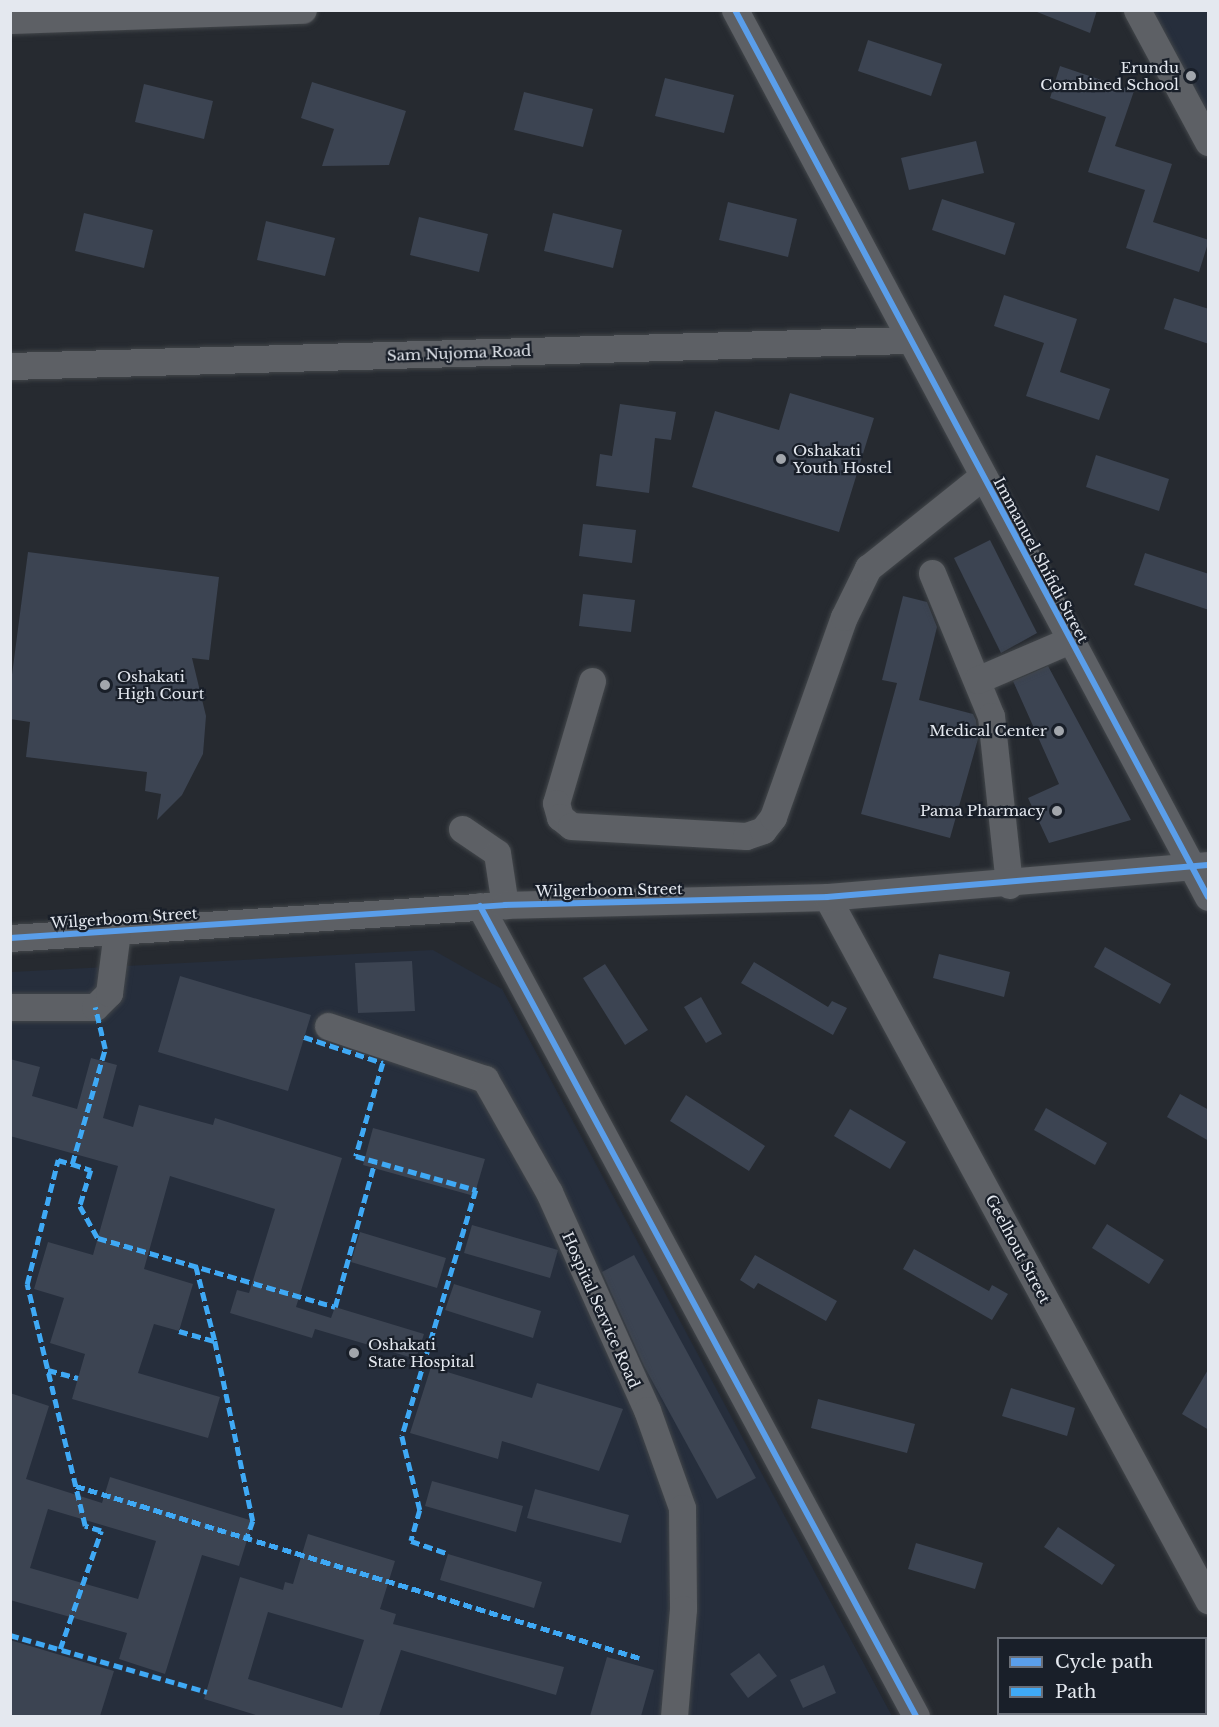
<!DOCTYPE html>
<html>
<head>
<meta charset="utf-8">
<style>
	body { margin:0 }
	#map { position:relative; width:1219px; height:1727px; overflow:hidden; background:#262a30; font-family:"Libre Baskerville",serif }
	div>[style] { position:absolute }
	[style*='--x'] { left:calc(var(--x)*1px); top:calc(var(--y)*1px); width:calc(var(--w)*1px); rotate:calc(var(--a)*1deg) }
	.built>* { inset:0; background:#262e3c }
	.building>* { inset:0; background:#3c4452 }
	.roads { filter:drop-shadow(0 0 2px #42464a) drop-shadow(0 0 2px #42464a) }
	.minor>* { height:27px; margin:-13.5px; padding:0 13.5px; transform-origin:13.5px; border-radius:13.5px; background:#5d6065 }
	.quiet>* { height:4.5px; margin-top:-2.25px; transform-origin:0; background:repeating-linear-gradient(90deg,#3fa9f5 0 9px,transparent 0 13.5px) }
	.cycleway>* { height:6px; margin:-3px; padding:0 3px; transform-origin:3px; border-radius:3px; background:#5a9eea }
	.dots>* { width:16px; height:16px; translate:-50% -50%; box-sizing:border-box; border:3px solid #191f29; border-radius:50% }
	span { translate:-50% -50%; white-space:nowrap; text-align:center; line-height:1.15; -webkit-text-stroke:4.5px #191f29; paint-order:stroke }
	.poi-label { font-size:15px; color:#e4e8ef }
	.right { translate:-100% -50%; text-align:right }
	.left { translate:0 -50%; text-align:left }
	.street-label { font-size:15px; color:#e4e8ef }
	.frame { position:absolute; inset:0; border:12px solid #e4e8ef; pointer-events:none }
	.legend { position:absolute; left:997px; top:1637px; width:210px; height:78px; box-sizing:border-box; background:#191f29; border:2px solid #6a6f78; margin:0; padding:8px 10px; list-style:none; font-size:18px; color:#e4e8ef }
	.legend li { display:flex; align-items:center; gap:12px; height:30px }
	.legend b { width:30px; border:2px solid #6a6f78 }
</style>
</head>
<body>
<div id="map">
	<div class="built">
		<i style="clip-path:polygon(1137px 11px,1208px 11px,1208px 142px)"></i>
		<i style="clip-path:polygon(433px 950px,502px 989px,892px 1716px,11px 1716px,11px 972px)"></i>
	</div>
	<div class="building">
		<i style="clip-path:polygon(1032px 10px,1097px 10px,1090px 33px)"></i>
		<i style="clip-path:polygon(868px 40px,942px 64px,931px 96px,858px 71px)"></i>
		<i style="clip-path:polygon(1060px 66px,1134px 91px,1115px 146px,1172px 164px,1153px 222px,1209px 240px,1199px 272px,1126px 248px,1145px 190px,1088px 172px,1106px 117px,1050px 98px)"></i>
		<i style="clip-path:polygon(665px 78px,734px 95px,724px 133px,655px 116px)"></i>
		<i style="clip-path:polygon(312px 82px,406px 111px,389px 165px,322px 166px,334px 129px,301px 118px)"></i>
		<i style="clip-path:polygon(144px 84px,213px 101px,204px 139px,135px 122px)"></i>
		<i style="clip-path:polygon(524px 92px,593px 109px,583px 147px,514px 130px)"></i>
		<i style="clip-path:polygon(976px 141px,984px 173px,909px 190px,901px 158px)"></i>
		<i style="clip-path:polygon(942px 199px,1015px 223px,1005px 255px,932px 230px)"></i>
		<i style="clip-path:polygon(728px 202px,797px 219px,788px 257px,719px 240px)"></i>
		<i style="clip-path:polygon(84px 213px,153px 230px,144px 268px,75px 251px)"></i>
		<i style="clip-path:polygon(553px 213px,622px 230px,613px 268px,544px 251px)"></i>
		<i style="clip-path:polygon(419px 217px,488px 234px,479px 272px,410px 255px)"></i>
		<i style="clip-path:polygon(266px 221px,335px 238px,325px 276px,257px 260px)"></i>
		<i style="clip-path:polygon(1004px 295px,1077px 319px,1060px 372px,1110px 389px,1099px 420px,1026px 396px,1044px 343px,994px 326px)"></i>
		<i style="clip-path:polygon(1174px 298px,1209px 309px,1209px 344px,1164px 329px)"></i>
		<i style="clip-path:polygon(790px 393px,874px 418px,839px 532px,692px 487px,715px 411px,779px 430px)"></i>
		<i style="clip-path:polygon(620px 404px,676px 412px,671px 440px,655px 438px,649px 493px,596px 486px,600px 454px,612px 456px)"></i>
		<i style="clip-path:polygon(1096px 455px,1169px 479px,1159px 511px,1086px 487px)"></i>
		<i style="clip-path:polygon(583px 524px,636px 530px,632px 563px,579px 556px)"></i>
		<i style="clip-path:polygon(990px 540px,1037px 633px,1001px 653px,954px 558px)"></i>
		<i style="clip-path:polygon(28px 552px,219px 577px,209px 660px,192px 658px,206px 716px,203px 754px,182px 795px,157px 820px,161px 794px,145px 791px,147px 772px,26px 757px,30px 722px,10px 719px,10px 690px)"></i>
		<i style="clip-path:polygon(1145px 553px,1209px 574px,1209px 610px,1134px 585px)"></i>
		<i style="clip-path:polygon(583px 594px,635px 600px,631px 632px,579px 626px)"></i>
		<i style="clip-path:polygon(903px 596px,927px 602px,937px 627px,919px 700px,973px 714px,976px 720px,978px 739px,950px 838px,861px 814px,897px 683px,882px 680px)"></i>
		<i style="clip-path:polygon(1048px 666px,1131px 820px,1049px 843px,1028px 798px,1059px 784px,1013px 681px)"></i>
		<i style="clip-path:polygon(1105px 947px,1171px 984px,1160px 1004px,1094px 967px)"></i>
		<i style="clip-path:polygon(939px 954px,1010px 972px,1004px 997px,933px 978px)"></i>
		<i style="clip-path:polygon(412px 961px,415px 1011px,358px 1013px,355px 963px)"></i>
		<i style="clip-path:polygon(754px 962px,828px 1007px,832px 1001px,847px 1008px,833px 1035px,741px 983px)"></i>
		<i style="clip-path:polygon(605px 964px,648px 1030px,625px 1045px,583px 978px)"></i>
		<i style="clip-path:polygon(180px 976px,311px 1015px,288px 1091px,158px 1052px)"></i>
		<i style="clip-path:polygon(701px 997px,722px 1034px,706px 1043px,684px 1007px)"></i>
		<i style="clip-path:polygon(91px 1058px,117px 1065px,103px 1118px,133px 1127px,139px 1105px,213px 1125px,215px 1118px,342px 1158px,296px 1307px,331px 1318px,335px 1307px,424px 1334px,416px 1359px,315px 1329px,312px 1338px,230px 1313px,237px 1290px,249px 1293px,275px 1209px,170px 1176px,144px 1269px,193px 1284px,179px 1331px,154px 1324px,138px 1373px,220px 1397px,208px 1438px,72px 1399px,85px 1354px,50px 1343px,64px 1298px,34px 1289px,48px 1242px,93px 1255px,118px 1166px,10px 1136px,10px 1059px,40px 1067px,32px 1096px,77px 1109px)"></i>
		<i style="clip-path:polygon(1180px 1094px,1209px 1110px,1209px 1141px,1167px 1117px)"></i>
		<i style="clip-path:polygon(686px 1095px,765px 1146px,749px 1171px,670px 1121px)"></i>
		<i style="clip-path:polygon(1046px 1108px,1107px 1143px,1095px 1165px,1034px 1130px)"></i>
		<i style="clip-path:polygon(850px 1109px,906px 1142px,890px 1169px,834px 1136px)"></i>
		<i style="clip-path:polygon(373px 1128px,485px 1159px,474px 1196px,363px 1165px)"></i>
		<i style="clip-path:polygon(1107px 1224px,1164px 1260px,1149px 1284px,1092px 1248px)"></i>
		<i style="clip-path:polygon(472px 1225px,558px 1250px,550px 1278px,464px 1253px)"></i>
		<i style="clip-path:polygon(360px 1232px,446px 1258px,437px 1288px,351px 1262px)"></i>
		<i style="clip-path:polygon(914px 1249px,989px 1291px,992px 1285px,1008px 1294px,992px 1320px,903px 1269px)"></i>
		<i style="clip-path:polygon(634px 1255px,756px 1478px,717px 1499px,644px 1366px,602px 1272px)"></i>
		<i style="clip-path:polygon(755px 1255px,837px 1301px,826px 1321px,758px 1283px,754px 1289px,740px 1280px)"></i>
		<i style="clip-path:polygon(454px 1284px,541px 1311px,533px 1338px,445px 1310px)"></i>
		<i style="clip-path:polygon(431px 1367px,532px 1398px,537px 1383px,623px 1409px,599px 1471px,502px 1441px,498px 1459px,410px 1433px)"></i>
		<i style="clip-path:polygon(1209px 1368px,1209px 1430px,1182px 1414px)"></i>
		<i style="clip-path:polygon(1011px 1388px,1075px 1408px,1067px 1436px,1002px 1416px)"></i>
		<i style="clip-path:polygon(evenodd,10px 1393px,49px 1406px,26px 1479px,102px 1503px,110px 1477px,253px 1521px,239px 1566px,202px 1555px,165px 1674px,119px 1659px,127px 1633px,10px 1600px,10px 1393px,48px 1509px,156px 1541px,138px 1599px,30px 1568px,48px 1509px)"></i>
		<i style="clip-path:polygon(818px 1399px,915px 1424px,907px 1453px,811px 1428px)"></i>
		<i style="clip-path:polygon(432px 1481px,523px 1506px,516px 1532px,425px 1506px)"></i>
		<i style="clip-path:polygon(535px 1489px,629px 1515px,621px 1543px,527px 1518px)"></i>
		<i style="clip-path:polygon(1058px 1527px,1115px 1565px,1102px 1585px,1044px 1547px)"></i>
		<i style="clip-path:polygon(evenodd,308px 1534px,395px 1561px,380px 1609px,396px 1614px,393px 1624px,564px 1667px,556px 1695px,401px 1650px,379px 1716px,259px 1716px,204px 1699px,240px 1577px,283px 1590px,285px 1582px,293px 1584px,308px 1534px,268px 1612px,364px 1640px,342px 1708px,248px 1679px,268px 1612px)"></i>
		<i style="clip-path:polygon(916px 1543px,983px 1563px,975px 1589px,908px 1569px)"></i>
		<i style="clip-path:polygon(448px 1554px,542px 1582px,534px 1608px,440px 1580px)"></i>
		<i style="clip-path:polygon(10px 1640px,114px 1671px,100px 1716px,10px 1716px)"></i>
		<i style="clip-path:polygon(759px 1653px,777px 1676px,748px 1698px,730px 1674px)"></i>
		<i style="clip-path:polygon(607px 1657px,654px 1670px,641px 1716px,590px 1716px)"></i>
		<i style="clip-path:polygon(824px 1665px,836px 1693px,803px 1708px,790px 1680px)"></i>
	</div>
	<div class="roads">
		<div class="minor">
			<i style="--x:735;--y:10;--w:1005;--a:61.93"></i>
			<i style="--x:1137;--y:10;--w:150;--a:61.7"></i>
			<i style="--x:10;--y:20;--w:293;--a:-2"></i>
			<i style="--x:10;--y:366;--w:897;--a:-1.66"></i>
			<i style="--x:932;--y:573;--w:155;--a:67.6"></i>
			<i style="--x:991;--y:716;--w:170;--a:83.9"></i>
			<i style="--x:977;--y:680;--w:101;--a:-23.3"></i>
			<i style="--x:592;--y:681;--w:127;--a:106.4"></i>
			<i style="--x:556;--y:803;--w:15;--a:74"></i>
			<i style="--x:560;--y:817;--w:14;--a:39"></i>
			<i style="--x:571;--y:826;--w:175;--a:3.3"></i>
			<i style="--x:746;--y:836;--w:18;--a:-19"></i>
			<i style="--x:763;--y:830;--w:16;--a:-52"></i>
			<i style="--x:773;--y:817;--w:212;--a:-70.5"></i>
			<i style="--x:844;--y:617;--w:55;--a:-63.9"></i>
			<i style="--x:868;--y:568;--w:147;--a:-38.7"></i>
			<i style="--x:462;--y:829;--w:42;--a:34.4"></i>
			<i style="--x:497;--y:853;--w:53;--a:81.3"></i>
			<i style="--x:827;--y:897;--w:800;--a:61.54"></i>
			<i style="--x:480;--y:906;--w:920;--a:61.71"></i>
			<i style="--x:10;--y:938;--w:496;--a:-3.8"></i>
			<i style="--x:505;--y:905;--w:322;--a:-1.4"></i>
			<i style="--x:827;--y:897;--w:382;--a:-4.8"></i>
			<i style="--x:10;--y:1007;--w:85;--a:0"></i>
			<i style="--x:95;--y:1007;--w:20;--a:-45"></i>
			<i style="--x:109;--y:993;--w:63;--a:-82.6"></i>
			<i style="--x:328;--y:1026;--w:166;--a:18.7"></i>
			<i style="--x:485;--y:1079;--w:130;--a:60.5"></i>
			<i style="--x:549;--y:1192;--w:239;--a:65.8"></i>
			<i style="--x:647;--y:1410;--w:104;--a:70.3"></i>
			<i style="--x:682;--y:1508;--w:101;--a:89.4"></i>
			<i style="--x:683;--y:1609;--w:107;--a:94.8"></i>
		</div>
	</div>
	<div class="quiet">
		<i style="--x:304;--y:1037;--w:83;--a:18.2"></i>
		<i style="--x:383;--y:1063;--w:97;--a:106.2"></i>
		<i style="--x:356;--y:1156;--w:125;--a:15.8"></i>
		<i style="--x:476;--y:1190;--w:257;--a:106.7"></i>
		<i style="--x:402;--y:1436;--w:76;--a:76.3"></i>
		<i style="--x:420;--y:1510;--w:32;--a:106"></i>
		<i style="--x:411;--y:1541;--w:39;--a:19"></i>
		<i style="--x:72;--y:1164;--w:20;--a:18"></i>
		<i style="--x:91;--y:1170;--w:38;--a:107"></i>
		<i style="--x:80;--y:1206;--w:37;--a:61"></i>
		<i style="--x:98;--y:1238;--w:247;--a:16.2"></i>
		<i style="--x:335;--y:1307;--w:151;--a:-74.7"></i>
		<i style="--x:196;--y:1266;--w:77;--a:75.8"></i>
		<i style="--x:179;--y:1331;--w:37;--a:16"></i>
		<i style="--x:215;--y:1341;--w:184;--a:78.1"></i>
		<i style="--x:253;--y:1521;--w:18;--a:109"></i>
		<i style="--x:48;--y:1370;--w:31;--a:15"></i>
		<i style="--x:76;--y:1486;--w:593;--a:16.97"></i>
		<i style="--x:10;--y:1635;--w:205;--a:16.1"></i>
		<i style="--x:60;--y:1649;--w:125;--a:-70.8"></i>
		<i style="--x:101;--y:1531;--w:17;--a:-163"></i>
		<i style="--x:85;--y:1526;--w:249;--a:-103.5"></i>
		<i style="--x:27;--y:1284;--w:128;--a:-76"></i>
		<i style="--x:58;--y:1160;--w:15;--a:16"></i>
		<i style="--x:72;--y:1164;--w:120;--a:-74"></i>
		<i style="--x:105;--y:1049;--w:43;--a:-103.4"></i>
	</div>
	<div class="cycleway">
		<i style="--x:735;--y:10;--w:1005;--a:61.93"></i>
		<i style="--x:480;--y:906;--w:920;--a:61.71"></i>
		<i style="--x:10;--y:938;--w:496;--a:-3.8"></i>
		<i style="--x:505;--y:905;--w:322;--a:-1.4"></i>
		<i style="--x:827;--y:897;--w:382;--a:-4.8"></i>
	</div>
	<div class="dots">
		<i style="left:1191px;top:76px;background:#a2a6ac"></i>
		<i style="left:781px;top:459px;background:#a2a6ac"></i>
		<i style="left:105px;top:685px;background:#a2a6ac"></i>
		<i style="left:1059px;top:731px;background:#a2a6ac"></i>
		<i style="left:1057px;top:811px;background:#a2a6ac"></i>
		<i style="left:354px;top:1353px;background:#a2a6ac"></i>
	</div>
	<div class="poi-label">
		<span class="right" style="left:1179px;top:76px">Erundu<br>Combined School</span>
		<span class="left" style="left:793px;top:459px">Oshakati<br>Youth Hostel</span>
		<span class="left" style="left:117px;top:685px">Oshakati<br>High Court</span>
		<span class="right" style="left:1047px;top:731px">Medical Center</span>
		<span class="right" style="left:1045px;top:811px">Pama Pharmacy</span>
		<span class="left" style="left:368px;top:1353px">Oshakati<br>State Hospital</span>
	</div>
	<div class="street-label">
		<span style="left:459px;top:353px;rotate:-2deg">Sam Nujoma Road</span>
		<span style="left:1041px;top:560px;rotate:62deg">Immanuel Shifidi Street</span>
		<span style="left:609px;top:890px;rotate:-1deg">Wilgerboom Street</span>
		<span style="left:124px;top:918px;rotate:-4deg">Wilgerboom Street</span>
		<span style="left:1018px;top:1249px;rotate:62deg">Geelhout Street</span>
		<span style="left:601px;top:1310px;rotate:66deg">Hospital Service Road</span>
	</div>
	<div class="frame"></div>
	<ul class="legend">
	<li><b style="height:8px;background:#5a9eea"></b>Cycle path</li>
	<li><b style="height:8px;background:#3fa9f5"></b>Path</li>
	</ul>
</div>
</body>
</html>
